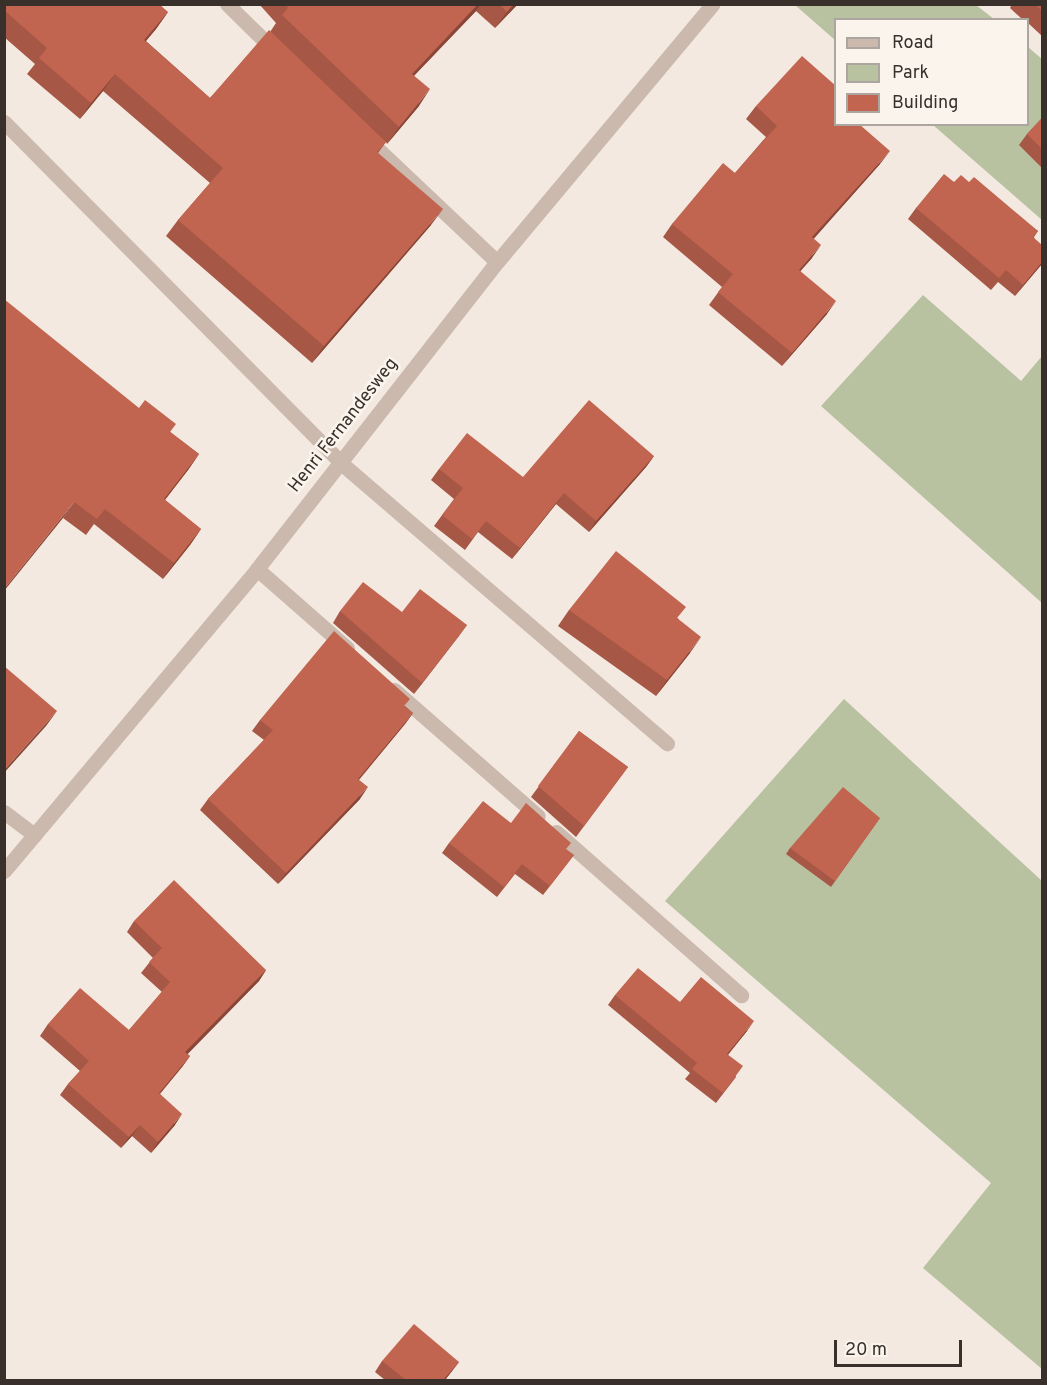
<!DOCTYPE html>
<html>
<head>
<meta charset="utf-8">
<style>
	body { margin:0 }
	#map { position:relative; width:1047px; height:1385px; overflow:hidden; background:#f3e9e1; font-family:Overpass,sans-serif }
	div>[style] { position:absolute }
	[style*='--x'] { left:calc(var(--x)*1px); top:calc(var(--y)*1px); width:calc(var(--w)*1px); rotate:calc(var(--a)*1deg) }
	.green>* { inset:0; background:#b8c2a1 }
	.minor>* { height:15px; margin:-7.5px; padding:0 7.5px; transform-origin:7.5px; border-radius:7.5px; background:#cbb9ad }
	.wall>* { inset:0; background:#a75745 }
	.shaded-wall>* { inset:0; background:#884738 }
	.building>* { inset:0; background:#c26550 }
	span { translate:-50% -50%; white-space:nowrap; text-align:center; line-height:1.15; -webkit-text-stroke:5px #faf4ed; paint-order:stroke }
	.street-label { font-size:18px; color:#392f2b }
	.frame { position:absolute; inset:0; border:6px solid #392f2b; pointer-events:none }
	.legend { position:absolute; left:834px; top:18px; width:195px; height:108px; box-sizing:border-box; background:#faf4ed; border:2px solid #ada59f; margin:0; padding:8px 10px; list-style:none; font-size:18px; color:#392f2b }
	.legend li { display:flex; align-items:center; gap:12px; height:30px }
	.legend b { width:30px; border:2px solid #ada59f }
	.scale { position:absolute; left:834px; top:1340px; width:128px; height:27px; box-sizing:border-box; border:3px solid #392f2b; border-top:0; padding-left:8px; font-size:18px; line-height:21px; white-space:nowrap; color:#392f2b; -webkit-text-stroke:4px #faf4ed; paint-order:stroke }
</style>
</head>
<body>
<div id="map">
	<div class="green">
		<i style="clip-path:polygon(795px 5px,976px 5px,994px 19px,836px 20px,835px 40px)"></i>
		<i style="clip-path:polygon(1028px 47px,1042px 59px,1042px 220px,933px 125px,1028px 124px)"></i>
		<i style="clip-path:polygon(923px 295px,1021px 381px,1042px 356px,1042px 603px,821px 406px)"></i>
		<i style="clip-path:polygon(844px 699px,1042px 881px,1042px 1369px,923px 1268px,991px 1183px,665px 901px)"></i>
	</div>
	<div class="minor">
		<i style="--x:227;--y:4;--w:67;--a:44.4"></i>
		<i style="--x:4;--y:122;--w:479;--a:45.3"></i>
		<i style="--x:341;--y:463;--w:430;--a:40.7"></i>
		<i style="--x:366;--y:138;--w:180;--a:43.4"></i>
		<i style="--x:257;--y:569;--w:120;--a:41.3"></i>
		<i style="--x:394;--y:690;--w:191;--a:41.2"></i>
		<i style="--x:4;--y:812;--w:38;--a:37"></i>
		<i style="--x:556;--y:832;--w:247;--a:41.4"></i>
		<i style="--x:4;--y:871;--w:394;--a:-50"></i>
		<i style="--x:257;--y:569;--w:390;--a:-52"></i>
		<i style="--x:497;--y:262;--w:336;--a:-50.1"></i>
	</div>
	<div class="wall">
		<i style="clip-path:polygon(4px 4px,168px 12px,156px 29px,146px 41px,210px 98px,270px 32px,276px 23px,259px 4px,518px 4px,495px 28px,476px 11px,414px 76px,419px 106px,387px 144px,386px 142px,378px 153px,431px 225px,312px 363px,166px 236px,178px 220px,210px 183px,103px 91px,80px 119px,27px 74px,35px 64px,4px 37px)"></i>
		<i style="clip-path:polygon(1012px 4px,1042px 4px,1042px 36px,1028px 23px,1028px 20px,1023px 20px,1010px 8px)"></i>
		<i style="clip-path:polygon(756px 106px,880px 164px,813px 239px,812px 258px,800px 271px,827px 314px,782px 366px,709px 305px,722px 287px,663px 237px,672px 224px,735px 173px,766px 137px,746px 119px)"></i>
		<i style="clip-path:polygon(1042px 118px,1042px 168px,1019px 145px,1027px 134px)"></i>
		<i style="clip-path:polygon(954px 182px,969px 182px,1038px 231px,1034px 237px,1042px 264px,1015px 296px,998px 282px,991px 290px,908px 219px,916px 208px)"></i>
		<i style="clip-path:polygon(139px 408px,199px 454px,188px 470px,165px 500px,201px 529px,190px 545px,163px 579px,94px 524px,86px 535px,63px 518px)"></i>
		<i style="clip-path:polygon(654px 456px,646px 467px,589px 532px,556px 504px,512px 559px,478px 532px,465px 550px,434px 526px,454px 499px,431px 480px,439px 469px,523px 477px)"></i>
		<i style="clip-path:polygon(569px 610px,678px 618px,690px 653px,656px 696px,558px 626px)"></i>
		<i style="clip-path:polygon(340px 611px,402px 612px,467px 625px,414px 694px,333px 623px)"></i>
		<i style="clip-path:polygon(405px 706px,413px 713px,405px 724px,359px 780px,360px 799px,278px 884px,200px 810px,208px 799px,264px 740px,252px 731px,260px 720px)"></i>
		<i style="clip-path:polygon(579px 731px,628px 767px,576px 837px,531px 797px)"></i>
		<i style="clip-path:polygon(880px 818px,831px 887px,786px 854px,790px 848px)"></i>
		<i style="clip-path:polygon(511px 823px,566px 850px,574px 855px,543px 895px,515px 874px,497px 897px,442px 853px,449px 843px)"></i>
		<i style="clip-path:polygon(134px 921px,266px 970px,259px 981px,187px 1054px,190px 1056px,182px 1067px,160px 1094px,175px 1125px,151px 1153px,132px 1136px,121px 1148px,60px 1095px,68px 1084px,80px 1071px,40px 1036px,48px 1024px,129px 1030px,162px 992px,141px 973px,153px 958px,127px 932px)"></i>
		<i style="clip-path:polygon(615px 995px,680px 1002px,747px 1031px,728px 1055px,736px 1077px,716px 1103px,685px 1079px,690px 1073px,608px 1005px)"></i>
		<i style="clip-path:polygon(382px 1361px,459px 1362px,445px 1380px,385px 1380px,375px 1372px)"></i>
	</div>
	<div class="shaded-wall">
		<i style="clip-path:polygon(478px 4px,481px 4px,476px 11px,400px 90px,412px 74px)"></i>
		<i style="clip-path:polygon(514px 4px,518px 4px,495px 28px,507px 12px)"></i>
		<i style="clip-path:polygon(168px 12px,156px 29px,133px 56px,144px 40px)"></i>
		<i style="clip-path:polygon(115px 74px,103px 91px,80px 119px,91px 103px)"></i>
		<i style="clip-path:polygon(430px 89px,419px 106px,387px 144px,399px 127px)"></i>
		<i style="clip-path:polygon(890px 151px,880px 164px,803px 251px,812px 237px)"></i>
		<i style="clip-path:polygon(443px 209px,431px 225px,312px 363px,324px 346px)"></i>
		<i style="clip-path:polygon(821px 245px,812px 258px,790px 283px,799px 270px)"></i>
		<i style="clip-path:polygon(1042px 262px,1042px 264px,1015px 296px,1023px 285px)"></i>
		<i style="clip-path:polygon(836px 301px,827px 314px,782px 366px,792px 353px)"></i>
		<i style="clip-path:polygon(199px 454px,188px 470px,153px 515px,164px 499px)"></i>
		<i style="clip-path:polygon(654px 456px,646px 467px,589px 532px,596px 521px)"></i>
		<i style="clip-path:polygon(564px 493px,556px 504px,512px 559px,520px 548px)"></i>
		<i style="clip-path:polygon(74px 502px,63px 518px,4px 591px,4px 589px)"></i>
		<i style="clip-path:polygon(201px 529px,190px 545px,163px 579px,174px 563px)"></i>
		<i style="clip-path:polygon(467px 625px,459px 636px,414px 694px,422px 683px)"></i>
		<i style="clip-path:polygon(701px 637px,690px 653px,656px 696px,667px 680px)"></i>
		<i style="clip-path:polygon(57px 711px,46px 726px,4px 773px,5px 769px)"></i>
		<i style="clip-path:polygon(413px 713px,405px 724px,350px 790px,358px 779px)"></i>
		<i style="clip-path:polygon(368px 787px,360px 799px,278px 884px,286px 873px)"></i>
		<i style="clip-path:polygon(266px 970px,259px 981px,178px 1064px,185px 1052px)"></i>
		<i style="clip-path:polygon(754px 1021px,747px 1031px,720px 1064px,727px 1054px)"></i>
		<i style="clip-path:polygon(190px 1056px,182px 1067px,151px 1104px,159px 1093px)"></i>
		<i style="clip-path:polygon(182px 1114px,175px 1125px,151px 1153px,158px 1142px)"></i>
		<i style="clip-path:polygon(140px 1125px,132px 1136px,121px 1148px,129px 1137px)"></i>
		<i style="clip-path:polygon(459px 1362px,445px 1380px,443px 1380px)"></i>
	</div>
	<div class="building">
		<i style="clip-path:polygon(4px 4px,159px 4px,168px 12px,144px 40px,210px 98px,269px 30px,386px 142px,377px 152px,443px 209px,324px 346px,178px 220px,223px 168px,115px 74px,91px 103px,39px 58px,47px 48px,4px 10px)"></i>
		<i style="clip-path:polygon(286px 4px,478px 4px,412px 74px,430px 89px,399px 127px,282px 15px,288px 8px)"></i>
		<i style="clip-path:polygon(499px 4px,514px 4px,507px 12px)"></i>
		<i style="clip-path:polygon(1035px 4px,1042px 4px,1042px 11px)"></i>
		<i style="clip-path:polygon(802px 56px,836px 86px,836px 124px,859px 124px,890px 151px,812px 237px,821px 245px,799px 270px,836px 301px,792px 353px,718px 292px,733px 274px,672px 224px,723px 163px,735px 173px,777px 126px,756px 106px)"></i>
		<i style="clip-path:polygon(1042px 118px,1042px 149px,1027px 134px)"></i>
		<i style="clip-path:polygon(944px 174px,954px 182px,961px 175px,969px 182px,974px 177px,1038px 231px,1033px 237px,1042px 245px,1042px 262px,1023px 285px,1006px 270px,999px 278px,916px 208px)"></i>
		<i style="clip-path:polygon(4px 299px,139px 408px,145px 400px,176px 424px,170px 432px,199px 454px,164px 499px,201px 529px,174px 563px,105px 509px,97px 519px,74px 502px,4px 589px)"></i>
		<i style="clip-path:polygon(589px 400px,654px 456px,596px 521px,564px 493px,520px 548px,486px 521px,472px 539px,442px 515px,463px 488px,439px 469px,467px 433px,523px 477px)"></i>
		<i style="clip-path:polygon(616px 551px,686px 607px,677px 618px,701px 637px,667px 680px,569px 610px)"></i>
		<i style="clip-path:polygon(363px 582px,402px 612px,420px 589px,467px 625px,422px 683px,340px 611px)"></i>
		<i style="clip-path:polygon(334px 631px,410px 699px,404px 706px,413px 713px,358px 779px,368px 787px,286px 873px,208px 799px,273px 730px,260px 720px)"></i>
		<i style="clip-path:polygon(4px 666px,57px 711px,5px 769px,4px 768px)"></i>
		<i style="clip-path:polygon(579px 731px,628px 767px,584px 826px,538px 786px)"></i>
		<i style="clip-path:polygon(843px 787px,880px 818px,835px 881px,790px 848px)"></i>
		<i style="clip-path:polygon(483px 801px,511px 823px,526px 803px,571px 843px,566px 849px,574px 855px,550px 886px,522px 864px,504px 887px,449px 843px)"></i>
		<i style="clip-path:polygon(174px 880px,266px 970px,185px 1052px,190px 1056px,159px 1093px,182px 1114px,158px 1142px,140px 1125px,129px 1137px,68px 1084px,89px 1061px,48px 1024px,80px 988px,129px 1030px,170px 982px,149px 962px,162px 948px,134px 921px)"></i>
		<i style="clip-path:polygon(638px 968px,680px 1002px,701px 977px,754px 1021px,727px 1054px,743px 1066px,723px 1093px,692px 1069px,697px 1063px,615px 995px)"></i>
		<i style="clip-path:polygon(414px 1324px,459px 1362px,443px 1380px,406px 1380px,382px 1361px)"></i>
	</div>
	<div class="street-label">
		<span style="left:344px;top:426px;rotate:-52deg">Henri Fernandesweg</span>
	</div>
	<div class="frame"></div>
	<ul class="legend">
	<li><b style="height:8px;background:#cbb9ad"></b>Road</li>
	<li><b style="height:16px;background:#b8c2a1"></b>Park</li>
	<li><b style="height:16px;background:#c26550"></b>Building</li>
	</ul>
	<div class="scale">20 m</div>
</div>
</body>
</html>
